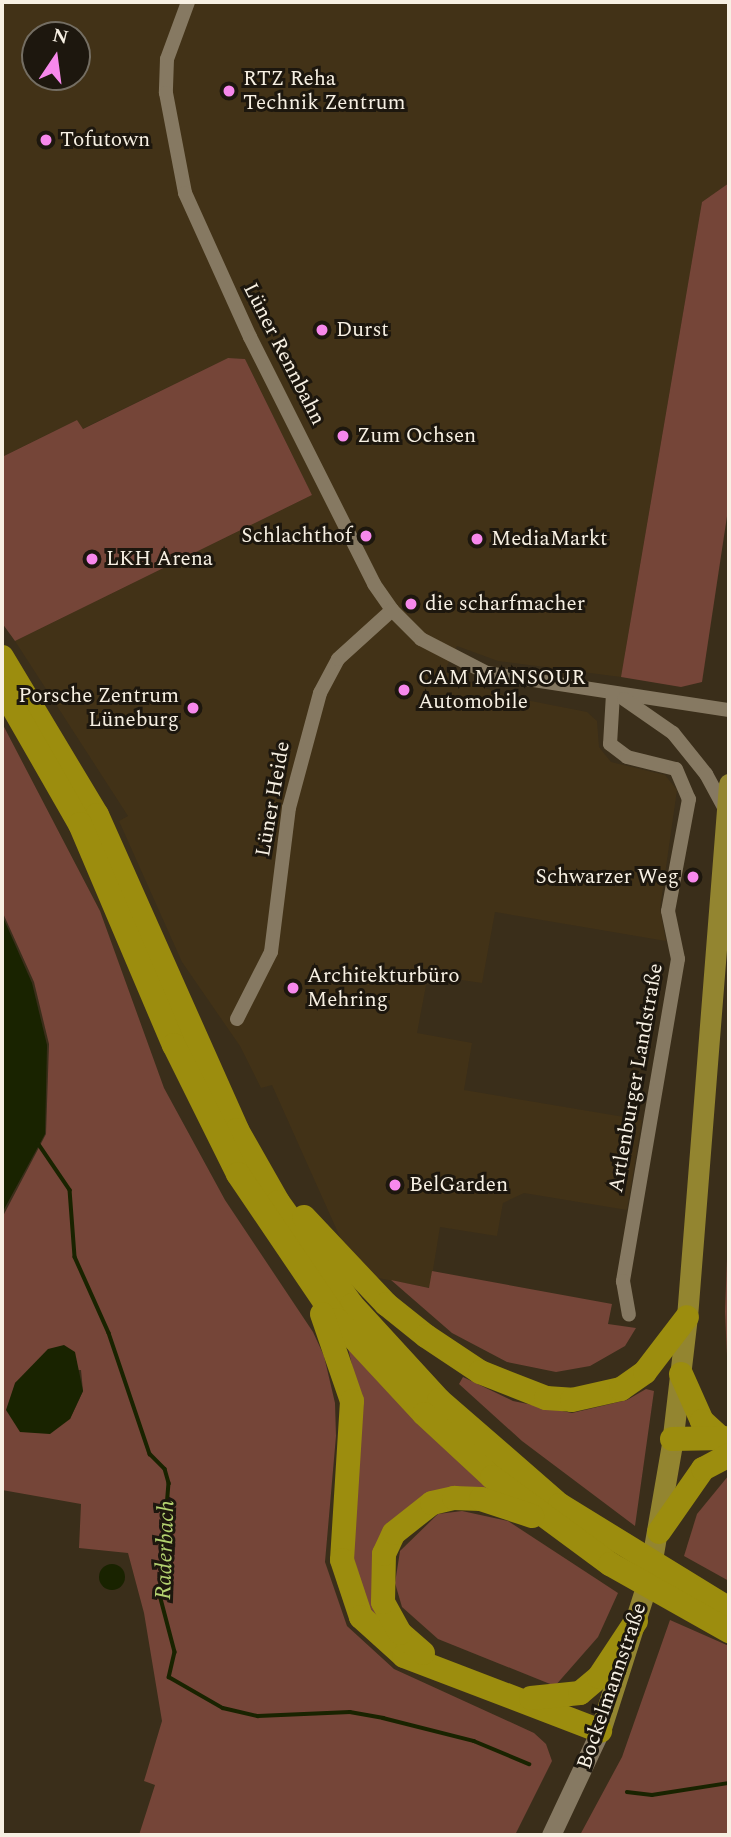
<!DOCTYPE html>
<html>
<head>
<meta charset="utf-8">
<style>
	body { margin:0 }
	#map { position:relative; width:731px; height:1837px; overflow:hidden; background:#3a2e1a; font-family:Spectral,serif }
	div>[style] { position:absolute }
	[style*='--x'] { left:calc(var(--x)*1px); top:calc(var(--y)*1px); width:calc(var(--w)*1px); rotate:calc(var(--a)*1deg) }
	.built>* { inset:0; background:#423217 }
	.green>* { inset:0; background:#754538 }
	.water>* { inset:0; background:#192300 }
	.round { border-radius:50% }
	.stream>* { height:3.5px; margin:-1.75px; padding:0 1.75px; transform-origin:1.75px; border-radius:1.75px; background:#192300 }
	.minor>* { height:14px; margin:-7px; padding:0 7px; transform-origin:7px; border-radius:7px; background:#867962 }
	.secondary>* { height:19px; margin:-9.5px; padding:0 9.5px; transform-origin:9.5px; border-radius:9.5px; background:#867962 }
	.primary>* { height:21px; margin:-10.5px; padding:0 10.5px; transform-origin:10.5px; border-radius:10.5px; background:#938530 }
	.motorway>* { height:24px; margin:-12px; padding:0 12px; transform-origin:12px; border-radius:12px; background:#9c8d0e }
	.dots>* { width:19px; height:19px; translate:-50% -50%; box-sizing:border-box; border:4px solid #1d170e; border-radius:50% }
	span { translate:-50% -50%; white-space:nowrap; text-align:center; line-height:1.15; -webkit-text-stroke:6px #1d170e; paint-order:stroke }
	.poi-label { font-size:21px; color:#f7f0e3 }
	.left { translate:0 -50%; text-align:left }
	.right { translate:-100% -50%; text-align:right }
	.street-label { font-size:21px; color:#f7f0e3 }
	.water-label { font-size:23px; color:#b3d16f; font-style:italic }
	.frame { position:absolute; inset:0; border:4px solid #f7f0e3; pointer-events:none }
	.north { position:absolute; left:21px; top:21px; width:70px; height:70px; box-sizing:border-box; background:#1d170e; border:2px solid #746e63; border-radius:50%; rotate:13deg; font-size:19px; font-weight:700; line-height:28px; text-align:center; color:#f7f0e3 }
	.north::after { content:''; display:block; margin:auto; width:24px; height:32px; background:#f788ec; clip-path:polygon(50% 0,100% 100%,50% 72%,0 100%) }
</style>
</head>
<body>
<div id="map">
	<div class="built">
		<i style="clip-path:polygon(evenodd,2px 2px,729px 2px,729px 183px,702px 202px,621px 677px,498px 661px,457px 646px,444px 672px,506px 696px,587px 712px,597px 721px,599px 747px,611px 762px,665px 775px,677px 790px,660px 909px,666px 941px,495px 912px,482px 983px,428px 975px,417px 1033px,472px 1043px,464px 1090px,642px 1120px,627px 1210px,524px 1193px,503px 1203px,497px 1236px,440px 1227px,430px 1288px,368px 1276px,348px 1255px,272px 1085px,261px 1088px,240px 1046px,182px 962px,119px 821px,128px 816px,15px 641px,312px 495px,245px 359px,228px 358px,82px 429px,77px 420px,2px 457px,2px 2px,35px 35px,77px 35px,77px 77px,35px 77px,35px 35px)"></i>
	</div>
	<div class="green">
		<i style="clip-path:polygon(729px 183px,729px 503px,702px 682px,681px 687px,621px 677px,702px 202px)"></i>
		<i style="clip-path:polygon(228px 358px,245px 359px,312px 495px,15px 641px,2px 623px,2px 457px,77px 420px,83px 429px)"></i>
		<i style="clip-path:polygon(evenodd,2px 723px,100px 911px,164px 1088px,225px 1200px,313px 1332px,324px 1356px,335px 1403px,336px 1436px,325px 1562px,347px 1626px,394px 1669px,534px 1733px,546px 1744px,552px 1761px,515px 1835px,139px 1835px,155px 1785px,144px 1781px,162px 1721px,144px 1613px,128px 1553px,79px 1548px,81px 1504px,2px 1490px,2px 1218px,46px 1134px,49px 1044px,34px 982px,2px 911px,2px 723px,30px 1370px,81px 1370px,83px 1391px,70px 1419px,15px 1383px,30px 1370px)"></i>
		<i style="clip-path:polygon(729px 1206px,729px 1400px,725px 1312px)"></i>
		<i style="clip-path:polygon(432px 1271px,612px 1304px,608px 1324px,636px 1328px,625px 1346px,590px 1366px,556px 1372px,507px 1362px,452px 1333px,391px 1280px,429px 1288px)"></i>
		<i style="clip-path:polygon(347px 1344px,507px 1500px,483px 1492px,386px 1529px,386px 1631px,369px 1611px,351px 1559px,360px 1399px)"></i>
		<i style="clip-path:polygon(463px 1377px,513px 1401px,572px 1413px,627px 1400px,646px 1389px,654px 1391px,635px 1526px,522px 1441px,459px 1384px)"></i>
		<i style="clip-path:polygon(729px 1475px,729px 1581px,684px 1556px,697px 1514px)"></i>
		<i style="clip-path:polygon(462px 1511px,508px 1521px,618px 1593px,598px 1637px,555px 1686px,438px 1639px,402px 1607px,395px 1583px,400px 1551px,438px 1514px)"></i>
		<i style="clip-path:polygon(670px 1620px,729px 1646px,729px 1835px,580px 1835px,622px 1757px)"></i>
	</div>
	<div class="water">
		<i style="clip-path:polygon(2px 915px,32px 983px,47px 1045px,45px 1134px,2px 1213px)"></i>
		<i style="clip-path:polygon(64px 1345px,75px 1352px,83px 1391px,70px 1419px,50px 1434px,20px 1432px,6px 1410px,15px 1383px,48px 1349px)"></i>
		<i class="round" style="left:99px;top:1564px;width:26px;height:26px"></i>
	</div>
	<div class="stream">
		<i style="--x:38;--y:1143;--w:57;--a:55.8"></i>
		<i style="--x:70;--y:1190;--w:67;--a:85.7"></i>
		<i style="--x:75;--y:1257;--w:83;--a:65.9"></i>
		<i style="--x:109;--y:1333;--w:128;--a:71.3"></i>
		<i style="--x:150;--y:1454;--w:21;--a:45"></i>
		<i style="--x:165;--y:1469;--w:15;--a:74"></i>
		<i style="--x:169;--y:1483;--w:112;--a:94.6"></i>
		<i style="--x:160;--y:1595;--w:59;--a:75.3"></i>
		<i style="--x:175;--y:1652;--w:26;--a:103"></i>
		<i style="--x:169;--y:1677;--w:62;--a:29.9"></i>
		<i style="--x:223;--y:1708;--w:36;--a:13"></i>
		<i style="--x:258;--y:1716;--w:92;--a:-2.5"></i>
		<i style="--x:350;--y:1712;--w:34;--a:10"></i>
		<i style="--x:383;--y:1718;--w:94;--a:14.2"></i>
		<i style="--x:474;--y:1741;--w:60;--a:22.7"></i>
		<i style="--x:627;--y:1792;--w:25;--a:7"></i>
		<i style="--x:652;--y:1795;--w:78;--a:-8.9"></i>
	</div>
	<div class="minor">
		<i style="--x:188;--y:2;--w:61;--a:110.2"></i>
		<i style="--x:167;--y:59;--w:34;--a:92"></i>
		<i style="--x:166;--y:93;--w:102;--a:79.2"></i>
		<i style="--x:185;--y:193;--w:158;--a:65.7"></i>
		<i style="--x:250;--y:337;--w:276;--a:63.3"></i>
		<i style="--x:374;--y:584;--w:32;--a:55"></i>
		<i style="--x:392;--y:610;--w:41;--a:45"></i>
		<i style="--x:421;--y:639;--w:74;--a:27.3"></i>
		<i style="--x:487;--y:673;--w:245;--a:8.7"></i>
		<i style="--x:613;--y:694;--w:50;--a:93.4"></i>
		<i style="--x:610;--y:744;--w:21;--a:37"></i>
		<i style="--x:627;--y:757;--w:50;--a:13.8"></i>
		<i style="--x:676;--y:769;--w:33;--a:67"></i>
		<i style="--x:689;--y:799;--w:114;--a:100.6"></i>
		<i style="--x:668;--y:911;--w:49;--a:78.2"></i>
		<i style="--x:678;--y:959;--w:327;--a:99.7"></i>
		<i style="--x:623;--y:1281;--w:34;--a:80"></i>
		<i style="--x:624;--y:699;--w:60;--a:34.8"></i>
		<i style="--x:673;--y:733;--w:53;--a:51.2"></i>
		<i style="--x:706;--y:774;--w:42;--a:61.6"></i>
		<i style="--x:237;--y:1019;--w:75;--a:-63.1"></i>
		<i style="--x:271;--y:952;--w:145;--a:-82.9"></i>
		<i style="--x:289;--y:808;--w:119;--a:-74.9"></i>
		<i style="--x:320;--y:693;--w:38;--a:-62"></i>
		<i style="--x:338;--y:659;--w:73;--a:-42.2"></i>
	</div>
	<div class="secondary">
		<i style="--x:551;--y:1835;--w:115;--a:-64.8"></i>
	</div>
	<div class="primary">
		<i style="--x:600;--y:1731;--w:162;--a:-72.3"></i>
		<i style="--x:649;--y:1577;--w:135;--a:-80.2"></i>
		<i style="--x:672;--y:1444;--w:128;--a:-83.3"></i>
		<i style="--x:687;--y:1317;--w:535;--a:-85.49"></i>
	</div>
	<div class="motorway">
		<i style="--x:2;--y:657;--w:184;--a:59"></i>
		<i style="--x:97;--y:815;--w:345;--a:66"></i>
		<i style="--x:237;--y:1130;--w:83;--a:60.3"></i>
		<i style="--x:278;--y:1202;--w:127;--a:54.3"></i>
		<i style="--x:352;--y:1305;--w:129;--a:47.5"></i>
		<i style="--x:439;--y:1400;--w:160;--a:41"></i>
		<i style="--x:560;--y:1505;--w:198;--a:31.6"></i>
		<i style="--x:2;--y:688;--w:157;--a:60.2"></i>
		<i style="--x:80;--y:824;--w:240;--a:67"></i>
		<i style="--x:174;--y:1045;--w:144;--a:63.6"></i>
		<i style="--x:238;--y:1174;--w:176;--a:55.9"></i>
		<i style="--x:337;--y:1320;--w:128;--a:47.2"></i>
		<i style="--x:424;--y:1414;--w:93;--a:42.8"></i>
		<i style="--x:492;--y:1477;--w:147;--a:36.4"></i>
		<i style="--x:610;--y:1564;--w:137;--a:29.4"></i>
		<i style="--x:304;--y:1217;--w:120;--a:46.7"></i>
		<i style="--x:386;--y:1304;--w:51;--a:38.7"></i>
		<i style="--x:426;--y:1336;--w:65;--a:33.7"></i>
		<i style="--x:480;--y:1372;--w:71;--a:21.5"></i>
		<i style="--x:546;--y:1398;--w:26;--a:4"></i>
		<i style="--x:572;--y:1400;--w:50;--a:-12.7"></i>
		<i style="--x:621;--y:1389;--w:29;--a:-35"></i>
		<i style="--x:645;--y:1372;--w:69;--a:-52.6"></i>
		<i style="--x:322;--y:1314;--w:92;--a:71"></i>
		<i style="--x:352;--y:1401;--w:159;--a:93.6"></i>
		<i style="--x:342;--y:1560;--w:60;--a:71.6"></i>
		<i style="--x:361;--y:1617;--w:58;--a:42.2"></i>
		<i style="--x:404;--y:1656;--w:210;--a:20.9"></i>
		<i style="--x:681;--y:1374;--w:51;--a:65.9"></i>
		<i style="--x:702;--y:1421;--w:24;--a:42"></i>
		<i style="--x:672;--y:1439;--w:53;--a:-1.1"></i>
		<i style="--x:659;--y:1532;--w:77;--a:-55.1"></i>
		<i style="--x:703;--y:1469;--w:30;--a:-28"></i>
		<i style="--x:423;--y:1653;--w:30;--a:-139"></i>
		<i style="--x:400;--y:1633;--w:35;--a:-119"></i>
		<i style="--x:383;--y:1602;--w:48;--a:-88.8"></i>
		<i style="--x:384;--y:1554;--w:23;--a:-65"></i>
		<i style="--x:394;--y:1533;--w:48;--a:-38.3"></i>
		<i style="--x:432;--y:1503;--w:23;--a:-13"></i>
		<i style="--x:454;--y:1498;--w:27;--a:2"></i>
		<i style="--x:481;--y:1499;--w:54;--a:18.4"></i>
		<i style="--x:531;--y:1698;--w:49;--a:-5.8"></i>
		<i style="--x:580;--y:1693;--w:25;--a:-40"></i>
		<i style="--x:599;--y:1677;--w:67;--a:-56.5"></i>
	</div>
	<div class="dots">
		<i style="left:229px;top:91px;background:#f788ec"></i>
		<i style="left:46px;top:140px;background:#f788ec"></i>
		<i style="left:322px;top:330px;background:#f788ec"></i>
		<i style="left:343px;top:436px;background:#f788ec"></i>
		<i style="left:366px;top:536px;background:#f788ec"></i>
		<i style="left:477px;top:539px;background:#f788ec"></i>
		<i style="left:92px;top:559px;background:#f788ec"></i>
		<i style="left:411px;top:604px;background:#f788ec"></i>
		<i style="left:404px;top:690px;background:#f788ec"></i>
		<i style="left:193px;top:708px;background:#f788ec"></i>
		<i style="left:693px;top:877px;background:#f788ec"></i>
		<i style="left:293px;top:988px;background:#f788ec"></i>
		<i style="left:395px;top:1185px;background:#f788ec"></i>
	</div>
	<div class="poi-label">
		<span class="left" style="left:243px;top:91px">RTZ Reha<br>Technik Zentrum</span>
		<span class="left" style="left:60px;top:140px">Tofutown</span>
		<span class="left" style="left:336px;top:330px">Durst</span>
		<span class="left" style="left:357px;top:436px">Zum Ochsen</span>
		<span class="right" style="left:352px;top:536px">Schlachthof</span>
		<span class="left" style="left:491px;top:539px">MediaMarkt</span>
		<span class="left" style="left:106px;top:559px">LKH Arena</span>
		<span class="left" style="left:425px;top:604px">die scharfmacher</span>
		<span class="left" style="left:418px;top:690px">CAM MANSOUR<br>Automobile</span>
		<span class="right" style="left:179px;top:708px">Porsche Zentrum<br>Lüneburg</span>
		<span class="right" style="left:679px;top:877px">Schwarzer Weg</span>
		<span class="left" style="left:307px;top:988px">Architekturbüro<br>Mehring</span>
		<span class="left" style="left:409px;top:1185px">BelGarden</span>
	</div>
	<div class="street-label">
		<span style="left:284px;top:354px;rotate:63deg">Lüner Rennbahn</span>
		<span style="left:273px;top:799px;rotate:-80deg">Lüner Heide</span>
		<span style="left:636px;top:1078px;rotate:-80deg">Artlenburger Landstraße</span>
		<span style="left:612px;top:1686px;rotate:-71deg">Bockelmannstraße</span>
	</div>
	<div class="water-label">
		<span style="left:166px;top:1550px;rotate:-88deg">Raderbach</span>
	</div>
	<div class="frame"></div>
	<div class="north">N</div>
</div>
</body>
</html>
